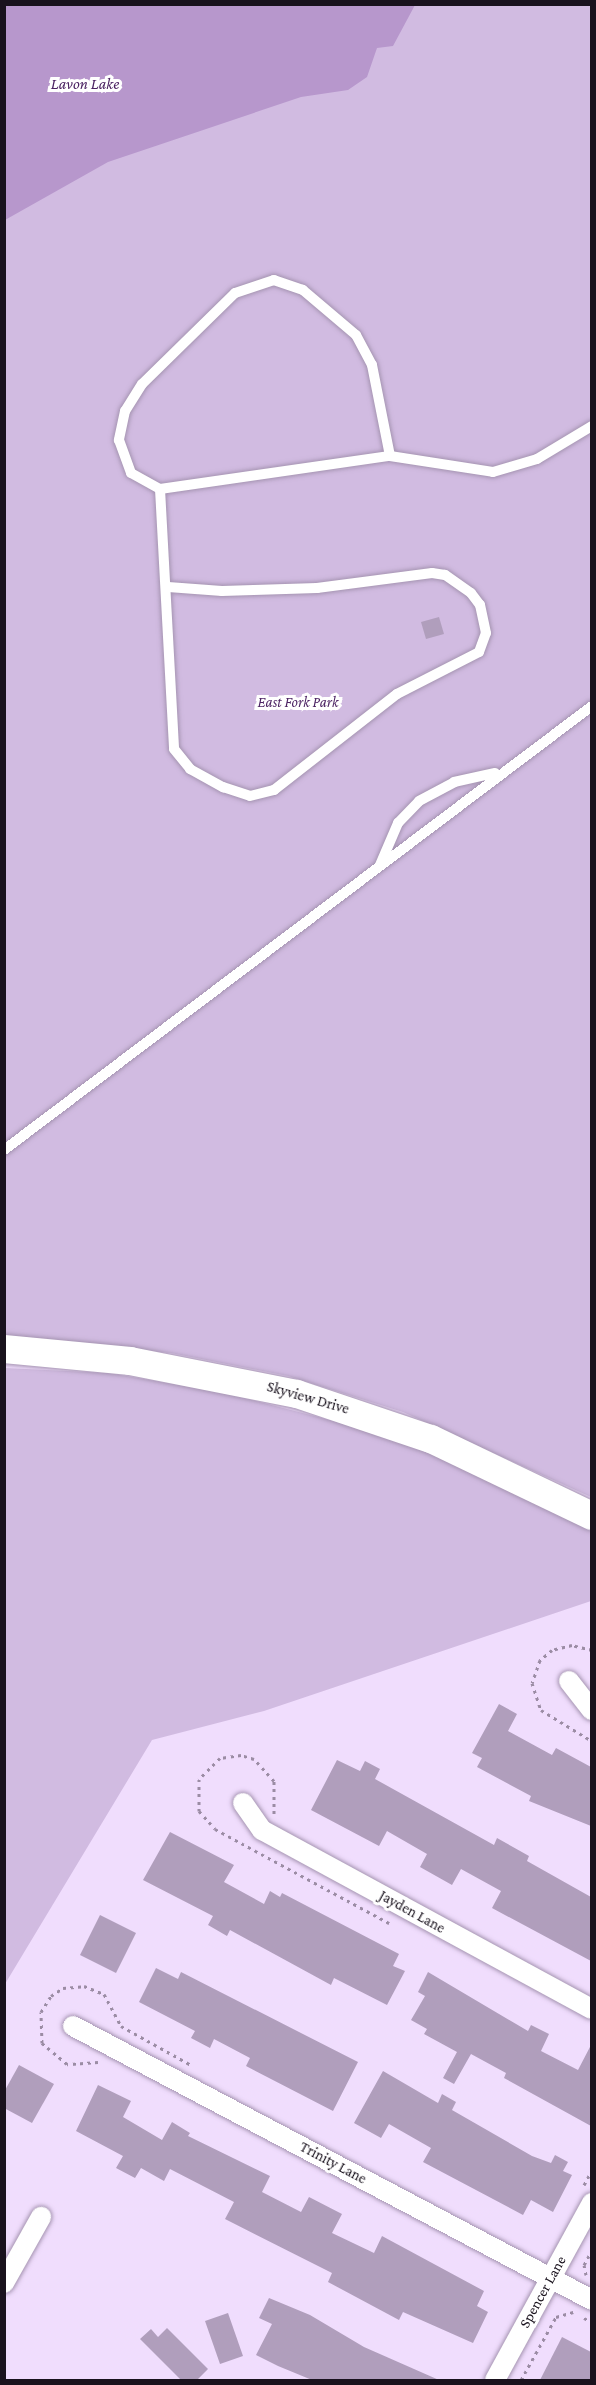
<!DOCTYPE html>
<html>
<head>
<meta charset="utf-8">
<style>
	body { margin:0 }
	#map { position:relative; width:596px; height:2385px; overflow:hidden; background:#f0ddfd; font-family:"Crimson Pro",serif }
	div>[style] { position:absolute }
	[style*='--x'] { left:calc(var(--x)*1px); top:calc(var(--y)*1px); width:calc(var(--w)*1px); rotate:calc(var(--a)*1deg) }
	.green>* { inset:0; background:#d1bbe1 }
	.water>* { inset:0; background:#b797cc }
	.building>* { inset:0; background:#b09ebc }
	.path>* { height:3px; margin-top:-1.5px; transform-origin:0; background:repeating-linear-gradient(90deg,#9b8ca4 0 3px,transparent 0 7.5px) }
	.roads { filter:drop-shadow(0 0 2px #a594b1) drop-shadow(0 0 2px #a594b1) }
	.lane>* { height:10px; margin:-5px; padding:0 5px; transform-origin:5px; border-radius:5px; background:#fff }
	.street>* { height:20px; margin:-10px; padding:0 10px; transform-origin:10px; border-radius:10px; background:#fff }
	.secondary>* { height:28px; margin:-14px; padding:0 14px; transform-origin:14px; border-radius:14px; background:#fff }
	span { translate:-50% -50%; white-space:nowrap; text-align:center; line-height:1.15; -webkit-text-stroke:6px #fff; paint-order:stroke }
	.park-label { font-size:15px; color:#4d2464; font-style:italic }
	.street-label { font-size:15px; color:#19121d }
	.water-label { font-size:16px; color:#4b2262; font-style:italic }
	.frame { position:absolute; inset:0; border:6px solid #19121d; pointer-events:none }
</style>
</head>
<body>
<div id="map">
	<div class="green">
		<i style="clip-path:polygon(89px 5px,591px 5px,591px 1497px,403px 1412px,288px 1376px,171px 1353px,5px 1338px,5px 67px)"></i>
		<i style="clip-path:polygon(5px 1368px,109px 1373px,225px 1393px,357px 1427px,458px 1464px,591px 1527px,591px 1601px,264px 1711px,152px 1740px,5px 1984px)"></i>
	</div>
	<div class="water">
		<i style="clip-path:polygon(5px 4px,415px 4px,415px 5px,393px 46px,377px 48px,367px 77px,348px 90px,301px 97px,108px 162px,5px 220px)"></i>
	</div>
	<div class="building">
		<i style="clip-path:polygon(439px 617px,444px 634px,426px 639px,421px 622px)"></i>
		<i style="clip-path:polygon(499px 1704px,517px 1714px,508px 1731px,552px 1755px,556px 1748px,591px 1767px,591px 1826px,529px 1801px,531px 1796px,477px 1767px,482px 1758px,472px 1753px)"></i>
		<i style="clip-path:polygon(337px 1760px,360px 1771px,365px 1761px,380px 1769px,375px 1779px,494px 1845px,497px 1838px,529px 1856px,527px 1861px,591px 1897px,591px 1961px,492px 1908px,501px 1891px,461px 1869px,452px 1885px,420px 1867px,427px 1854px,387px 1831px,379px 1846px,311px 1810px)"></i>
		<i style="clip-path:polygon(170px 1832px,234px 1865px,224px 1882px,264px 1904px,270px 1891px,280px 1897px,282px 1893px,399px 1954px,393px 1966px,405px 1971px,387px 2005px,334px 1978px,331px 1985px,230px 1930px,227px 1936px,208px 1925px,213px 1916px,143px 1880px)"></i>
		<i style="clip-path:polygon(100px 1915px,136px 1933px,116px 1973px,80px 1955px)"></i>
		<i style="clip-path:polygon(156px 1968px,178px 1979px,181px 1972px,358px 2062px,333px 2111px,246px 2066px,250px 2058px,214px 2039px,210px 2048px,191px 2038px,195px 2031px,139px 2002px)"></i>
		<i style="clip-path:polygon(428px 1972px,528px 2031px,531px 2025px,549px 2034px,541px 2051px,578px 2070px,591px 2045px,591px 2126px,504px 2078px,506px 2073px,471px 2054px,454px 2084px,443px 2078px,457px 2052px,424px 2034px,427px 2029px,411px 2020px,425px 1996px,418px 1992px)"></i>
		<i style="clip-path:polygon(19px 2065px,54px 2084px,32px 2123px,4px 2108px,4px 2092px)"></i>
		<i style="clip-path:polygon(383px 2071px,438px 2103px,442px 2094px,456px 2102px,452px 2110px,532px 2156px,551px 2163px,555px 2155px,568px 2162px,563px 2171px,572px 2175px,553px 2212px,531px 2200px,523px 2215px,423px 2162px,431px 2148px,389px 2124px,381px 2138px,354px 2123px)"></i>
		<i style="clip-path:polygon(98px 2085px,131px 2101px,123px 2117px,162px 2140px,172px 2122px,190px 2133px,188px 2136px,270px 2176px,262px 2192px,301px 2212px,309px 2197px,342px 2214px,332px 2233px,374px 2253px,382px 2236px,484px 2291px,477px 2306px,488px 2312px,473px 2343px,403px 2312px,399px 2320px,328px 2282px,332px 2273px,225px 2219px,234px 2202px,170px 2169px,164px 2181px,141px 2168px,135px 2178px,116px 2168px,123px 2156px,76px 2131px)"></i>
		<i style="clip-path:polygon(269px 2298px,310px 2315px,364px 2347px,439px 2380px,312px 2380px,278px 2366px,256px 2355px,272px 2324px,259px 2318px)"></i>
		<i style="clip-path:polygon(228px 2313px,243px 2356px,220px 2364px,205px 2321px)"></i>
		<i style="clip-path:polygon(167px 2328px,208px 2369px,197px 2380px,181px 2380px,140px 2339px,151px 2329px,158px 2337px)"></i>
		<i style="clip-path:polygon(562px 2337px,591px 2352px,591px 2380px,540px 2380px)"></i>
	</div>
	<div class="path">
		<i style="--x:592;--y:1650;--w:21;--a:-166"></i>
		<i style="--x:572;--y:1645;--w:21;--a:166"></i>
		<i style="--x:552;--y:1650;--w:16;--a:140"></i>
		<i style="--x:540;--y:1660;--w:24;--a:109"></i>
		<i style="--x:532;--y:1683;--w:28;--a:72"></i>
		<i style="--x:541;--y:1710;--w:60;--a:31.3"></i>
		<i style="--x:274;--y:1814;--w:33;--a:-90"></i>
		<i style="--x:274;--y:1781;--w:30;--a:-132"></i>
		<i style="--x:254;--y:1759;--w:14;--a:-163"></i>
		<i style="--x:241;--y:1755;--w:21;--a:172"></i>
		<i style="--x:220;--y:1758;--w:30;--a:135"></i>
		<i style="--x:199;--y:1779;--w:32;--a:90"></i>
		<i style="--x:199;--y:1811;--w:24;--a:48"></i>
		<i style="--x:215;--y:1829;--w:198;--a:28.4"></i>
		<i style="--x:98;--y:2062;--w:31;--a:176"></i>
		<i style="--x:67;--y:2064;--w:33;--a:-140"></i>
		<i style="--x:42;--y:2043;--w:31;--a:-92"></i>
		<i style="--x:41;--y:2012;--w:19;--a:-58"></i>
		<i style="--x:51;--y:1996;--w:14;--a:-34"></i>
		<i style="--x:63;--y:1988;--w:21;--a:-5"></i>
		<i style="--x:84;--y:1986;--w:22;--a:22"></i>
		<i style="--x:104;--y:1994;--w:36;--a:62"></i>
		<i style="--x:121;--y:2026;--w:82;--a:29.1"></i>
		<i style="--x:584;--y:2185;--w:17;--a:-62"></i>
		<i style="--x:586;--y:2275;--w:10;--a:-101"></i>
		<i style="--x:584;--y:2265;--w:17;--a:-62"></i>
		<i style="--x:584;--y:2318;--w:9;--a:27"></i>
		<i style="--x:232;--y:2380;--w:29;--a:0"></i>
		<i style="--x:521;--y:2380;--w:72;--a:-60.9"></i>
		<i style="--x:556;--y:2317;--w:18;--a:-16"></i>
	</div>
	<div class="roads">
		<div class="lane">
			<i style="--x:390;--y:456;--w:93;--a:-101.2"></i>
			<i style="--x:372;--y:365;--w:34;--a:-118"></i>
			<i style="--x:356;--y:335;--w:70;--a:-139.7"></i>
			<i style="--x:303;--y:290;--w:31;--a:-161"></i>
			<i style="--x:274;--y:280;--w:41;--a:161.6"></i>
			<i style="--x:235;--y:293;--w:130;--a:135.6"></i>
			<i style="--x:142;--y:384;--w:32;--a:122"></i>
			<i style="--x:125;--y:411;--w:30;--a:102"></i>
			<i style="--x:119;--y:440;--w:35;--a:70"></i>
			<i style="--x:131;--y:473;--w:33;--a:29"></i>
			<i style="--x:160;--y:489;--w:232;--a:-8.2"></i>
			<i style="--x:390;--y:456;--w:104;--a:8.8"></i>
			<i style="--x:493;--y:472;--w:46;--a:-16.5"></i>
			<i style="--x:537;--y:459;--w:64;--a:-31"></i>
			<i style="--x:160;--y:489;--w:260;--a:86.9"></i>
			<i style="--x:174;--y:749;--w:26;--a:51"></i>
			<i style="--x:190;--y:769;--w:38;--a:29"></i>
			<i style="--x:223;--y:787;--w:28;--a:18"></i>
			<i style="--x:250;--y:796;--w:25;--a:-14"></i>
			<i style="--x:274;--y:790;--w:156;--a:-38"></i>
			<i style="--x:397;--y:694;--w:92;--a:-27.1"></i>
			<i style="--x:479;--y:652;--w:20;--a:-70"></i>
			<i style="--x:486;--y:633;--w:29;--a:-102"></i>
			<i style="--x:480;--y:605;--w:15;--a:-127"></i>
			<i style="--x:471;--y:593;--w:32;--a:-145"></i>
			<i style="--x:445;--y:575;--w:13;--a:-171"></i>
			<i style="--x:432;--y:573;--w:116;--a:172.6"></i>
			<i style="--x:317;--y:588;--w:95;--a:178.2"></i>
			<i style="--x:222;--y:591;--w:54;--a:-175.8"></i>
			<i style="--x:380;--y:865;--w:46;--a:-66.8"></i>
			<i style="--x:398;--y:823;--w:30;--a:-46"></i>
			<i style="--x:419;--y:801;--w:40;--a:-28"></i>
			<i style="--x:454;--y:782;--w:42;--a:-12.4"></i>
			<i style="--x:4;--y:1150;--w:737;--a:-37.06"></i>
		</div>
		<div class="street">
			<i style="--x:569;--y:1681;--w:37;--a:52"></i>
			<i style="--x:243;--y:1803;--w:33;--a:55"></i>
			<i style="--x:262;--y:1830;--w:375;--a:28.5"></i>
			<i style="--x:73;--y:2026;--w:587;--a:27.83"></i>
			<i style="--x:4;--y:2283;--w:76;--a:-60.7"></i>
			<i style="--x:495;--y:2380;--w:202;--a:-61.3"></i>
		</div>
		<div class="secondary">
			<i style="--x:4;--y:1349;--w:127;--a:5.4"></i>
			<i style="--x:130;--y:1361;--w:170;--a:11.2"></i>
			<i style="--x:297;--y:1394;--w:141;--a:18.6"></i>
			<i style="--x:431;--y:1439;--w:178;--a:25.6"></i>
		</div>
	</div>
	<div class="park-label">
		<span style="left:298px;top:703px">East Fork Park</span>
	</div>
	<div class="street-label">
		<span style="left:308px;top:1398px;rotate:16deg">Skyview Drive</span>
		<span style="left:412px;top:1912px;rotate:29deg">Jayden Lane</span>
		<span style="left:333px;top:2163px;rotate:28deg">Trinity Lane</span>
		<span style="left:543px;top:2292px;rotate:-61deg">Spencer Lane</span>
	</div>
	<div class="water-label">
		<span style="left:85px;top:84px">Lavon Lake</span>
	</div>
	<div class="frame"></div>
</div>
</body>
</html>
